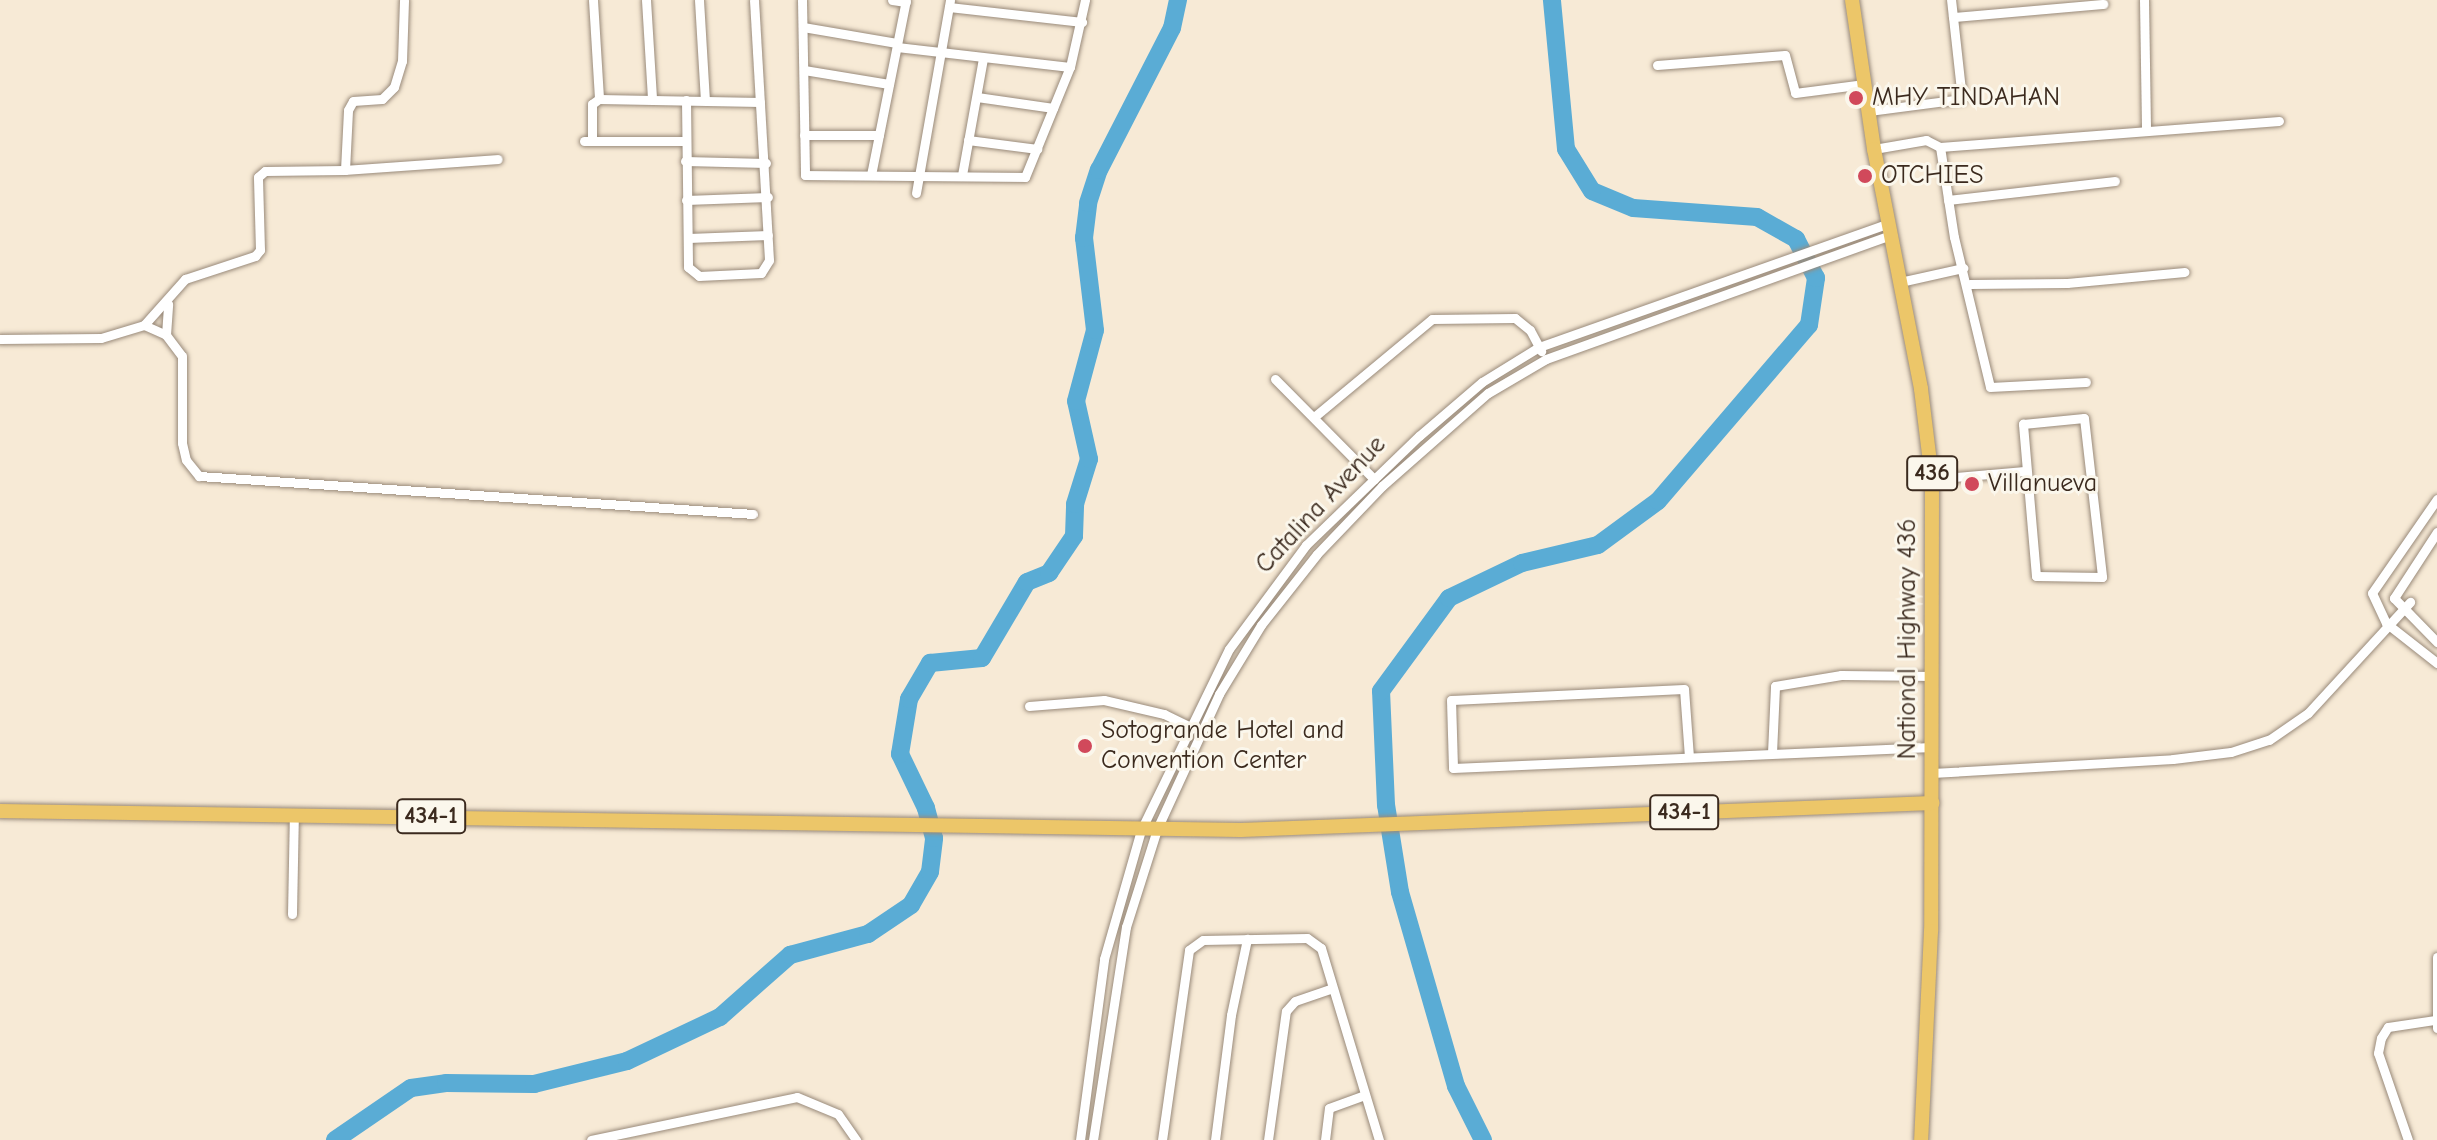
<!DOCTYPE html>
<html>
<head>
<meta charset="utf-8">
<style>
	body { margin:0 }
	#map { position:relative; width:2437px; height:1140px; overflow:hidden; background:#f7ead6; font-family:"Comic Neue",sans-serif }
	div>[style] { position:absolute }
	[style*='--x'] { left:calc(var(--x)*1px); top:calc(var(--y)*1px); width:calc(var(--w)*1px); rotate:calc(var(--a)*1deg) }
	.river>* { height:18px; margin:-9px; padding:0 9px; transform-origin:9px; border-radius:9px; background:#5aacd5 }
	.roads { filter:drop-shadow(0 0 2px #998a7a) drop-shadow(0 0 2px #998a7a) }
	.street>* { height:9px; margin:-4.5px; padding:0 4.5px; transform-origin:4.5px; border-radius:4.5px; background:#fff }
	.primary>* { height:14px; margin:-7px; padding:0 7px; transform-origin:7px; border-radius:7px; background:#ecc669 }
	.dots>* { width:22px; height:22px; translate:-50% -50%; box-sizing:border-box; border:4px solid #fbf7ec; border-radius:50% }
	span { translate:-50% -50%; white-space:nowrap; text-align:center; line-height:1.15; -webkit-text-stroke:6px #fbf7ec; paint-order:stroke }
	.shield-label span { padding:2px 6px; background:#fbf7ec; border:2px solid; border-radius:6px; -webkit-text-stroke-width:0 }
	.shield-label { font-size:24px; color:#3b2a1e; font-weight:700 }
	.poi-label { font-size:26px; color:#3b2a1e }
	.left { translate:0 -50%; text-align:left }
	.street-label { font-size:26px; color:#3b2a1e }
</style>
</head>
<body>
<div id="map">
	<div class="river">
		<i style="--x:335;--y:1140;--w:92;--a:-34.4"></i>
		<i style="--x:411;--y:1088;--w:35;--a:-8"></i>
		<i style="--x:446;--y:1083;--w:88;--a:0.7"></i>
		<i style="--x:534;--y:1084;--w:96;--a:-13.9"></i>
		<i style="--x:627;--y:1061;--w:103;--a:-25.3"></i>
		<i style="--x:720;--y:1017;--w:94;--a:-41.5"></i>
		<i style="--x:790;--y:955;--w:81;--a:-15.1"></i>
		<i style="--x:868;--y:934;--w:52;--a:-34"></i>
		<i style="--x:911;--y:905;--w:38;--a:-60"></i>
		<i style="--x:930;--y:872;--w:34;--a:-83"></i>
		<i style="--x:934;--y:838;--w:31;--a:-105"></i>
		<i style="--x:926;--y:808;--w:60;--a:-115.7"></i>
		<i style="--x:900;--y:754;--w:56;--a:-80.7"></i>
		<i style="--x:909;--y:699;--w:42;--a:-59.7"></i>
		<i style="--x:930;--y:663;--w:52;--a:-5.5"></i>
		<i style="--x:982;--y:658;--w:88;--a:-59.4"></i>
		<i style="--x:1027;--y:582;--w:24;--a:-22"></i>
		<i style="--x:1049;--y:573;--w:45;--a:-56"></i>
		<i style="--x:1074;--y:536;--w:32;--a:-88"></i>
		<i style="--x:1075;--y:504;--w:47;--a:-72.7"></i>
		<i style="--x:1089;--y:459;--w:59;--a:-102.6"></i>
		<i style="--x:1076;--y:401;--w:73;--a:-75"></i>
		<i style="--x:1095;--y:330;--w:93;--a:-96.8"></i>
		<i style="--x:1084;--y:238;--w:35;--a:-83"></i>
		<i style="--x:1088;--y:203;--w:35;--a:-72"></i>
		<i style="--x:1099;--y:170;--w:160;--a:-62.8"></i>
		<i style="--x:1172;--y:28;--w:29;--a:-78"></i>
		<i style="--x:1483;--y:1140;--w:60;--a:-116.6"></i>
		<i style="--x:1456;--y:1086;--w:202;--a:-106.1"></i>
		<i style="--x:1400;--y:892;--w:88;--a:-99.1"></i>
		<i style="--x:1386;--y:805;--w:114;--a:-92.5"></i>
		<i style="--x:1381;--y:691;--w:115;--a:-53.8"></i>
		<i style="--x:1449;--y:598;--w:81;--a:-25.6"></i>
		<i style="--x:1522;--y:563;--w:78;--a:-13.3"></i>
		<i style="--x:1598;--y:545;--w:74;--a:-36.3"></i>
		<i style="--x:1658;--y:501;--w:232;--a:-49.4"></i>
		<i style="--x:1809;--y:325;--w:48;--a:-81.5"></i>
		<i style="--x:1816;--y:278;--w:44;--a:-117.1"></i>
		<i style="--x:1796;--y:239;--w:45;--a:-150.6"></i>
		<i style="--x:1757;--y:217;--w:124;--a:-175.8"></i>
		<i style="--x:1633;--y:208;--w:44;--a:-157.5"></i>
		<i style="--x:1592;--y:191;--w:49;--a:-121.8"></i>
		<i style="--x:1566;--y:149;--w:150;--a:-95.4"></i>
	</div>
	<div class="roads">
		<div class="street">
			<i style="--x:593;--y:0;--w:99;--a:86.5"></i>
			<i style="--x:646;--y:0;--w:99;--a:86.5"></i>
			<i style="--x:699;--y:0;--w:100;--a:86.6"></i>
			<i style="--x:802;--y:0;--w:175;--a:89"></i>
			<i style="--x:805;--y:175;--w:220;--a:0.5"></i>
			<i style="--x:1025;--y:177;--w:119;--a:-67.8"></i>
			<i style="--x:1070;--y:67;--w:69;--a:-77.4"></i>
			<i style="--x:892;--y:0;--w:14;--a:8"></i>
			<i style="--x:2144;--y:0;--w:130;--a:89.1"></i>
			<i style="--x:949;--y:7;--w:134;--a:6.4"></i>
			<i style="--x:1953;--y:17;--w:151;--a:-5"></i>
			<i style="--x:803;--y:27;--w:95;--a:9.7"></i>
			<i style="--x:897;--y:47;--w:174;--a:6.6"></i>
			<i style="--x:1657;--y:65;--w:128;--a:-4.5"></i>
			<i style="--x:1785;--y:55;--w:39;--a:75"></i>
			<i style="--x:1795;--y:93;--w:70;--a:-7.4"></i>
			<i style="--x:804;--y:70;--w:86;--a:9.4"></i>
			<i style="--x:977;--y:97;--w:77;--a:8.2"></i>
			<i style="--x:686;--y:100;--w:167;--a:89.3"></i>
			<i style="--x:688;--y:267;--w:14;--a:39"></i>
			<i style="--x:699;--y:276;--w:62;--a:-2.8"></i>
			<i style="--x:761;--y:273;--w:15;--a:-58"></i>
			<i style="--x:769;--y:260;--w:260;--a:-93.3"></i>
			<i style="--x:1869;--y:111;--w:94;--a:-7.4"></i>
			<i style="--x:1962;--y:99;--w:100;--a:-96.3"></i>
			<i style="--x:804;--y:135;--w:75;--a:0"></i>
			<i style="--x:592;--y:138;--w:34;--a:-90"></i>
			<i style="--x:592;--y:104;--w:9;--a:-36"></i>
			<i style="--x:599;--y:99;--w:161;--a:1.1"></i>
			<i style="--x:968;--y:140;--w:70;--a:7.4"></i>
			<i style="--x:584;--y:141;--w:101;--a:0"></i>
			<i style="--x:1940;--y:147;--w:91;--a:81.2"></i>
			<i style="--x:1954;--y:237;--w:154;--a:76.5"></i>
			<i style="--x:1990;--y:387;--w:96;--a:-3"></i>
			<i style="--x:1874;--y:149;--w:53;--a:-9.8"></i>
			<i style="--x:1926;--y:140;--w:16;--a:27"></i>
			<i style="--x:1940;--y:147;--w:340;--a:-4.4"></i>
			<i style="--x:685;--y:161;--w:81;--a:1.4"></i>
			<i style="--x:345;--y:170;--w:153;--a:-4.1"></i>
			<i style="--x:871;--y:175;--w:178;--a:-78.7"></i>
			<i style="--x:962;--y:175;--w:119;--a:-79.8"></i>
			<i style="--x:916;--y:193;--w:196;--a:-80"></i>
			<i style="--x:686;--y:200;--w:82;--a:-2.1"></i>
			<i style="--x:1948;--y:200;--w:168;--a:-6.5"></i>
			<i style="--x:688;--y:238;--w:80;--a:-2.1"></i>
			<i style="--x:1900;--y:282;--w:65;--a:-12.5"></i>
			<i style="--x:1970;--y:284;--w:97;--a:-0.6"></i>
			<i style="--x:2067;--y:283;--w:118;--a:-5.4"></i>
			<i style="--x:144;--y:325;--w:24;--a:24"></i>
			<i style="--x:166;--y:335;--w:26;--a:53"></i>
			<i style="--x:182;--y:356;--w:87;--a:90"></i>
			<i style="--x:182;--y:443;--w:17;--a:77"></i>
			<i style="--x:186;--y:460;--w:21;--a:51"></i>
			<i style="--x:199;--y:476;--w:555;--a:3.92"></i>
			<i style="--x:166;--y:335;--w:31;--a:-86"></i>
			<i style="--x:0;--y:339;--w:101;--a:-0.6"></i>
			<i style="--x:101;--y:338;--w:45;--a:-16.8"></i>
			<i style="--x:144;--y:325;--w:62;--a:-48.3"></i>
			<i style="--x:185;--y:279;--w:74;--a:-18.2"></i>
			<i style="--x:255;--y:256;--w:8;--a:-50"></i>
			<i style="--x:260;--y:250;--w:73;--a:-91.6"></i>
			<i style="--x:258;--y:177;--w:9;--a:-41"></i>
			<i style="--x:265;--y:171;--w:80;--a:-0.7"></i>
			<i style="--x:345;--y:170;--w:60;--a:-87.1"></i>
			<i style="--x:348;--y:110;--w:10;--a:-61"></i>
			<i style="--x:353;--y:101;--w:29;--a:-4"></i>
			<i style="--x:382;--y:99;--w:17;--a:-45"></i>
			<i style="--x:394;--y:87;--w:27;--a:-73"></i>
			<i style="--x:402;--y:61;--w:61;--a:-88.1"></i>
			<i style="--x:1275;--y:379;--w:141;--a:45.3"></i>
			<i style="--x:1314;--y:417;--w:153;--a:-39.7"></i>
			<i style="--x:1432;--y:319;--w:83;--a:-0.7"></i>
			<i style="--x:1515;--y:318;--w:19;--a:39"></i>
			<i style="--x:1530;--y:330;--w:24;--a:62"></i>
			<i style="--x:2084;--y:418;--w:160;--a:83.5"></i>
			<i style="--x:2102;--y:577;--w:66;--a:-179.1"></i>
			<i style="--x:2036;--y:576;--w:153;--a:-94.9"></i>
			<i style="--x:2023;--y:424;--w:61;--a:-5.6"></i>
			<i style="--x:1932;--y:479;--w:94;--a:-4.9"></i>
			<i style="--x:2437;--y:499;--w:114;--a:124.7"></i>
			<i style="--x:2372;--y:593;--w:33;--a:65"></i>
			<i style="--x:2386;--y:623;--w:65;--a:38.1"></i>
			<i style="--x:2437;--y:532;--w:79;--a:123.1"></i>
			<i style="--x:2394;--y:598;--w:62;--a:45.7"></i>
			<i style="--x:1029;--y:706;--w:75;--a:-4.6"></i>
			<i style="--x:1104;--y:700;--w:62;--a:13.1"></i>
			<i style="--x:1164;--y:714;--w:32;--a:26"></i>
			<i style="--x:1772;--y:753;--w:67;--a:-87.4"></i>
			<i style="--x:1775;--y:686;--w:67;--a:-9.5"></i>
			<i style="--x:1841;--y:675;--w:92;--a:0.6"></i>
			<i style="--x:1689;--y:757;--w:68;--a:-94.2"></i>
			<i style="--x:1684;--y:689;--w:233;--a:177.3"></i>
			<i style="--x:1451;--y:700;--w:68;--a:88.3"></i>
			<i style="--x:1453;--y:768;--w:479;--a:-2.5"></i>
			<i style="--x:1932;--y:773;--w:241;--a:-3.3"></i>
			<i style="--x:2173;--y:759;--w:58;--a:-6.9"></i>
			<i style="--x:2231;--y:752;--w:40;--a:-18"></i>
			<i style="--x:2269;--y:740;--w:47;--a:-34.7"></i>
			<i style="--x:2308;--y:713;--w:151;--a:-47.4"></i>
			<i style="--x:292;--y:914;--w:101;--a:-88.9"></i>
			<i style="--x:2437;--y:957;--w:71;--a:90"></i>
			<i style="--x:591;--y:1140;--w:210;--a:-11.8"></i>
			<i style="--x:797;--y:1097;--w:44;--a:22.5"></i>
			<i style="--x:838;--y:1114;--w:32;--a:55"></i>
			<i style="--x:1080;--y:1140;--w:183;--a:-82.4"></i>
			<i style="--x:1104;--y:959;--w:134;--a:-74"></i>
			<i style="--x:1141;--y:830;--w:201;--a:-64.1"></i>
			<i style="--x:1229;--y:649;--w:129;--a:-53.5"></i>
			<i style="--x:1306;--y:545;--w:157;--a:-44"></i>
			<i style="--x:1419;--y:436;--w:83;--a:-40.6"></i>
			<i style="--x:1482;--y:382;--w:67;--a:-31.6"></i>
			<i style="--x:1539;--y:347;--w:371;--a:-19.5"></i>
			<i style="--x:1093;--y:1140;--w:216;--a:-81.2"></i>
			<i style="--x:1126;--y:927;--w:103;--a:-72.4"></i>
			<i style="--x:1157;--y:829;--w:149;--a:-65.3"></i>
			<i style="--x:1219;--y:694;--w:81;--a:-58.7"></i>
			<i style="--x:1261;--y:625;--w:90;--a:-51.7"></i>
			<i style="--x:1317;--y:554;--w:94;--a:-46.3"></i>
			<i style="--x:1382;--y:486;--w:141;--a:-41.3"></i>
			<i style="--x:1488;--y:393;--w:67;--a:-30.4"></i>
			<i style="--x:1546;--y:359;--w:367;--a:-19.8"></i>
			<i style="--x:1162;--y:1140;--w:192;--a:-81.9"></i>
			<i style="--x:1189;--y:950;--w:17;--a:-36"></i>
			<i style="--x:1203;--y:940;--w:104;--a:-1.1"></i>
			<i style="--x:1307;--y:938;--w:17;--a:36"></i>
			<i style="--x:1321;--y:948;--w:201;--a:73.2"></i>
			<i style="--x:1215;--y:1140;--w:126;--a:-82.7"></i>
			<i style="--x:1231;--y:1015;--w:78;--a:-78.1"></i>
			<i style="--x:1268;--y:1140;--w:130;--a:-82.1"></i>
			<i style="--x:1286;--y:1011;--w:13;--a:-48"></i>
			<i style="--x:1295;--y:1001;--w:37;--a:-19"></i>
			<i style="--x:1325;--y:1140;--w:32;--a:-83"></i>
			<i style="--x:1329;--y:1108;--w:38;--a:-20"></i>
			<i style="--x:2408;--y:1140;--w:92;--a:-109"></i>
			<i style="--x:2378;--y:1053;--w:15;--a:-79"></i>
			<i style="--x:2381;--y:1038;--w:13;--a:-58"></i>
			<i style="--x:2388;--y:1027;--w:48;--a:-8.5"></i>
		</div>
		<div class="primary">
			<i style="--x:1852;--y:0;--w:151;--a:81.6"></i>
			<i style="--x:1874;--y:149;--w:245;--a:78.9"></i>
			<i style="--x:1921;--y:389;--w:91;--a:83"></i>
			<i style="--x:1932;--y:479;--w:452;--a:90.1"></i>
			<i style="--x:1931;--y:931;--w:209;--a:92.7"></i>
			<i style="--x:0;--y:811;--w:1241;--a:0.88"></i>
			<i style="--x:1241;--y:830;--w:692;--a:-2.24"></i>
		</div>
	</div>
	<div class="dots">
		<i style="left:1856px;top:98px;background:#d1495b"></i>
		<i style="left:1865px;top:176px;background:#d1495b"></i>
		<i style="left:1972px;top:484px;background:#d1495b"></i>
		<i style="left:1085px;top:746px;background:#d1495b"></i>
	</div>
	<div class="shield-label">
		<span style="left:1932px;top:473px">436</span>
		<span style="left:1684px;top:812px">434-1</span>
		<span style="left:431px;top:816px">434-1</span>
	</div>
	<div class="poi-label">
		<span class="left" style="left:1872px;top:98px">MHY TINDAHAN</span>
		<span class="left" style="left:1881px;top:176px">OTCHIES</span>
		<span class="left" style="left:1988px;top:484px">Villanueva</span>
		<span class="left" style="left:1101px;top:746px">Sotogrande Hotel and<br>Convention Center</span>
	</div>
	<div class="street-label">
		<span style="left:1321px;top:505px;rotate:-47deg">Catalina Avenue</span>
		<span style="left:1908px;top:639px;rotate:-90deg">National Highway 436</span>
	</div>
</div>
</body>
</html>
